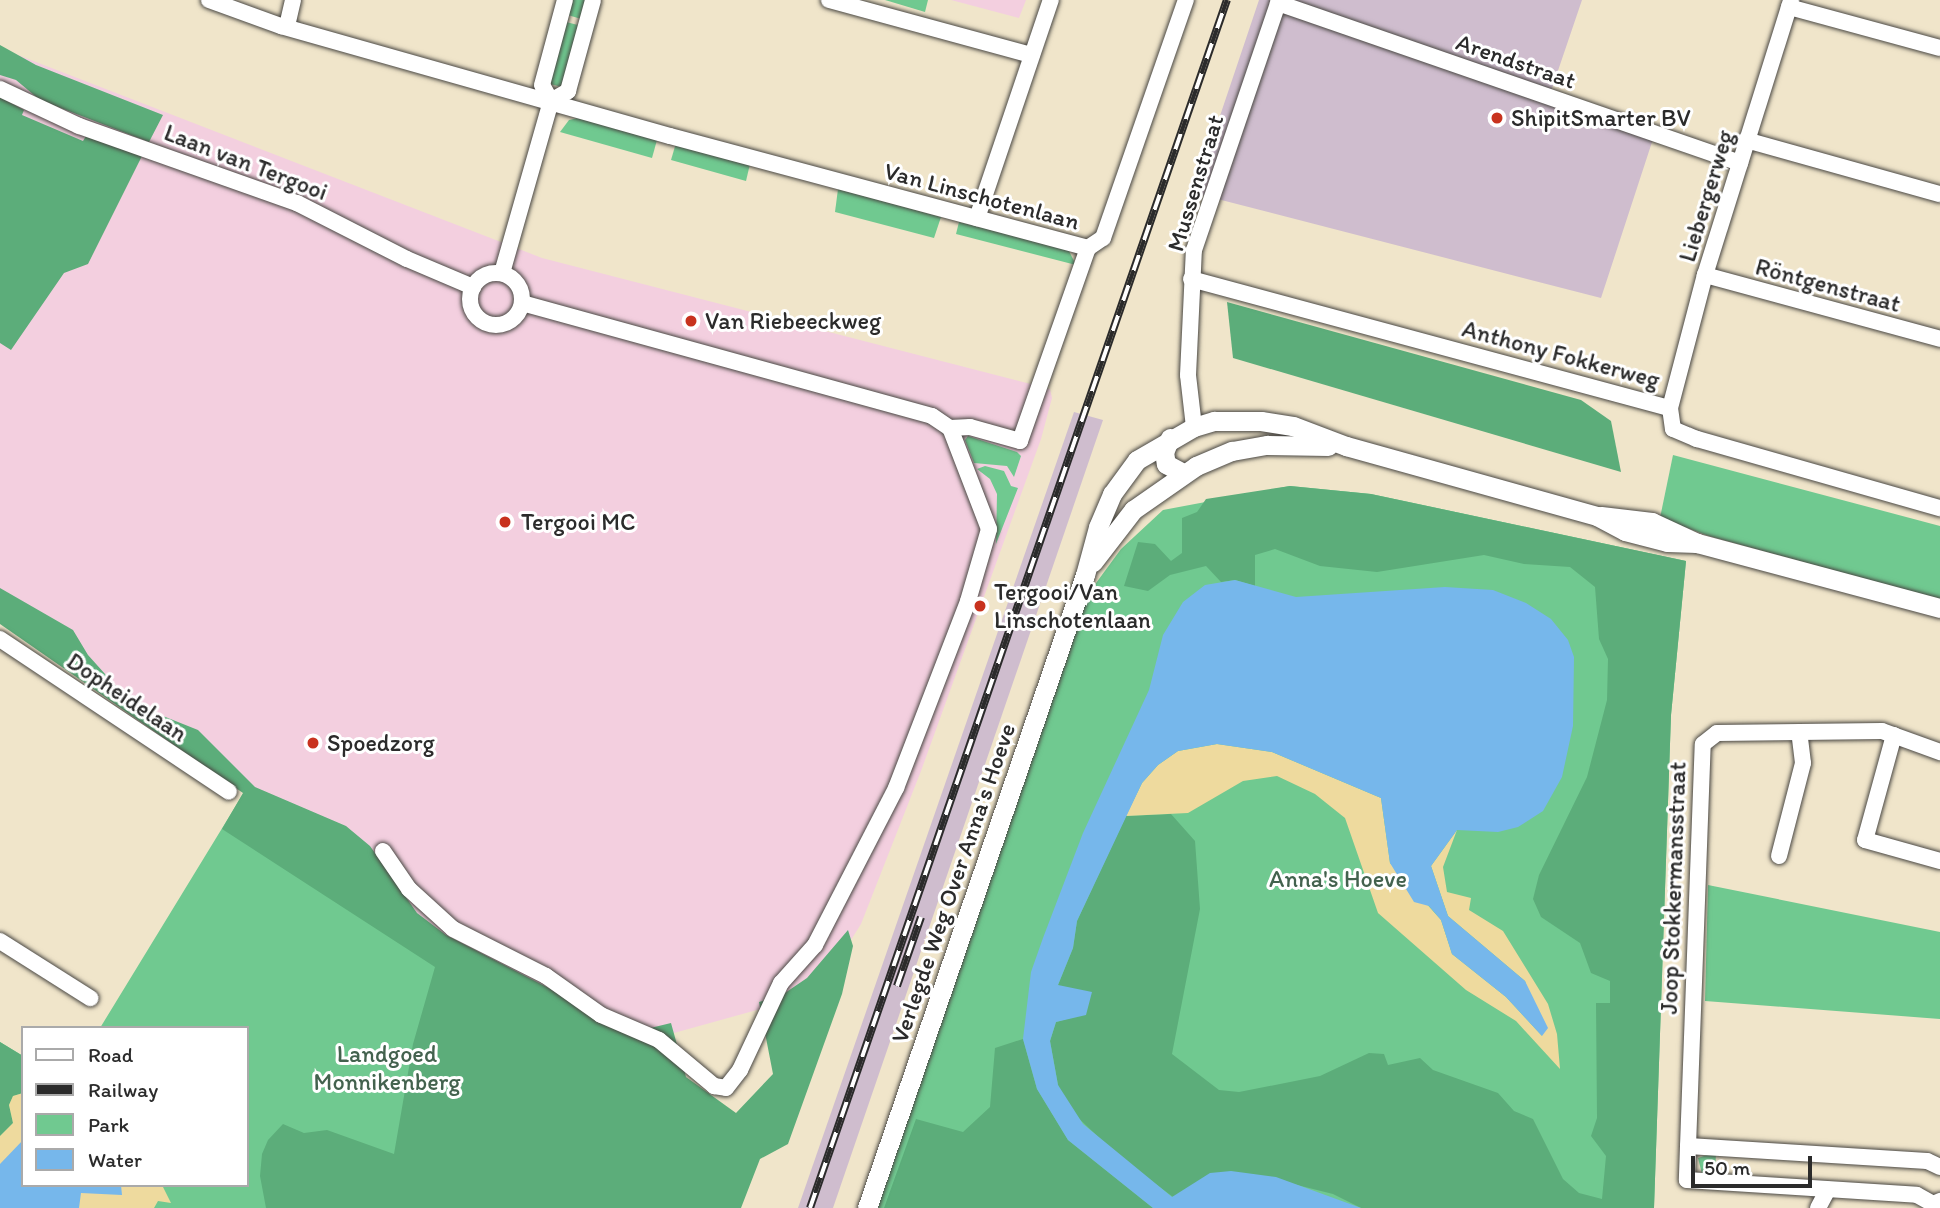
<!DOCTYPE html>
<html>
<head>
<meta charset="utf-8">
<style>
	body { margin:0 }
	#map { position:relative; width:1940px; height:1208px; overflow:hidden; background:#f0e5ca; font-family:Itim,sans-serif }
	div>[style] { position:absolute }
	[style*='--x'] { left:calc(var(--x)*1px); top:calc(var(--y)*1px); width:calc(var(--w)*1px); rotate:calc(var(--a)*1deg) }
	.built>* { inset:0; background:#f3cfdf }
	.industrial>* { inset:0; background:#cfbdce }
	.green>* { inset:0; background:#70c990 }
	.forest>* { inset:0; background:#5cad7a }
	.sand>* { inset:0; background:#eeda9e }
	.water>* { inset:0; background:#76b7eb }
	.roads { filter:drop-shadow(0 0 2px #494743) drop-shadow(0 0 2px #494743) }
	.minor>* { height:16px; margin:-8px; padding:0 8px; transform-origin:8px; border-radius:8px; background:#fff }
	.minor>.ring { margin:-8px; padding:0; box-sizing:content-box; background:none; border:16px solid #fff; border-radius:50% }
	.major>* { height:19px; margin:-9.5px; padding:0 9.5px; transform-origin:9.5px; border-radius:9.5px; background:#fff }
	.rail>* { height:8px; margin-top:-4px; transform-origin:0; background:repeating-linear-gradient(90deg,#fff 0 16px,#2b2b2b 0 32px); box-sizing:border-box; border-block:2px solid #2b2b2b }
	.dots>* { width:19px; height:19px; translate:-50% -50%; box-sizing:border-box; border:4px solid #fff; border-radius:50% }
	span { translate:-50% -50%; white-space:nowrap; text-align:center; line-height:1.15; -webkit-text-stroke:6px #fff; paint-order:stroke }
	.street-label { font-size:24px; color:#2b2b2b }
	.poi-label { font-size:24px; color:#2b2b2b }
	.left { translate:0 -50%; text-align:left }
	.park-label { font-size:24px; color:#43624e }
	.legend { position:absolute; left:21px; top:1026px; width:228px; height:161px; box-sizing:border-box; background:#fff; border:2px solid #aaa; margin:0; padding:9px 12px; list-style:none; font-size:21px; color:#2b2b2b }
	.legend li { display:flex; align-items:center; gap:14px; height:35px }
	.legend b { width:35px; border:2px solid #aaa }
	.scale { position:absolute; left:1691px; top:1156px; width:121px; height:32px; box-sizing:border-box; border:4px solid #2b2b2b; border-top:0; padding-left:9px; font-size:21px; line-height:24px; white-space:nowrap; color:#2b2b2b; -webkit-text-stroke:5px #fff; paint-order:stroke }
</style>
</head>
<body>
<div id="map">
	<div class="built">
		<i style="clip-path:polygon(951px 0,1026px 0,1019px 18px)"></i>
		<i style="clip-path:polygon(0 48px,542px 258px,1050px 389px,1052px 398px,1041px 439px,921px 771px,861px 924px,839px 959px,782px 1003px,638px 1043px,405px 922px,343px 846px,155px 723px,0 605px)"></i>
	</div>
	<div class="industrial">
		<i style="clip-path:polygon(1259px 0,1582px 0,1547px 103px,1653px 139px,1601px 298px,1194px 193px)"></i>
		<i style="clip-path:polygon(1074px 412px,1103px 420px,833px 1208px,798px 1208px)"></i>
	</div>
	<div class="green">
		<i style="clip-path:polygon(573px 0,587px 0,581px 19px,568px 15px)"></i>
		<i style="clip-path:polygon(885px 0,928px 0,925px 12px)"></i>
		<i style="clip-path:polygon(566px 22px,578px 25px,562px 87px,550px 84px)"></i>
		<i style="clip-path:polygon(578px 118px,657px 140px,652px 158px,560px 132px,569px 120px)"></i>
		<i style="clip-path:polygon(676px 143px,750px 164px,746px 181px,671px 160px)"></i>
		<i style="clip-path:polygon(838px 189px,941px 217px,934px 238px,835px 212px)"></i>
		<i style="clip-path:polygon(959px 222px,1068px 249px,1076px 265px,956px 234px)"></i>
		<i style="clip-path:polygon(968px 436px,1017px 452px,1021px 456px,1014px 477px,1007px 466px,974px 463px,965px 440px)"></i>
		<i style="clip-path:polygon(1673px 455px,1940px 526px,1940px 600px,1709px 536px,1660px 518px)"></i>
		<i style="clip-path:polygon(985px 466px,1004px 471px,1011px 486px,1018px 488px,996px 544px,997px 494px,990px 479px,977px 469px)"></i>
		<i style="clip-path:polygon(1290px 486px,1371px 494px,1686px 561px,1671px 715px,1654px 1208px,876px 1208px,1088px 594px,1121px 549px,1163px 510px)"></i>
		<i style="clip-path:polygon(243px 794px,740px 1208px,0 1208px,0 1042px,23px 1056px,23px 1185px,247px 1185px,247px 1028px,100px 1028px)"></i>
		<i style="clip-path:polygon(1708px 885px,1940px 932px,1940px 1019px,1705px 1001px)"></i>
		<i style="clip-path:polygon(1716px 1152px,1715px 1177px,1702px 1174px,1698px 1158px)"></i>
	</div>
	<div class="forest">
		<i style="clip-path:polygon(0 45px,36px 65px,163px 115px,149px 142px,40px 100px,16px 80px,0 75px)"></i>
		<i style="clip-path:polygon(0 97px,24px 110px,22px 115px,83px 141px,86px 136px,142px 156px,88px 264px,64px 273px,11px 350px,0 343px)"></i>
		<i style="clip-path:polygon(1227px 302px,1581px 400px,1611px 421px,1621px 472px,1233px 358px)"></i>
		<i style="clip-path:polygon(1290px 486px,1371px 494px,1686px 561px,1671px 715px,1654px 1208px,1361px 1208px,1333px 1194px,1257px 1175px,1173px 1197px,1117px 1155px,1069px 1109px,1058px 1085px,1050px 1041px,1056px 1022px,1074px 1017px,1058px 985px,1073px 948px,1077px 921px,1126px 816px,1171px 814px,1195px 841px,1200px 909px,1172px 1054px,1219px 1090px,1239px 1092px,1320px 1076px,1369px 1053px,1384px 1054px,1388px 1065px,1420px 1058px,1433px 1070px,1498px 1093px,1514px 1111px,1533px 1119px,1563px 1179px,1579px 1193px,1602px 1199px,1606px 1156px,1591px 1136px,1597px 1118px,1596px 1003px,1610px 1003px,1610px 981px,1591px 973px,1580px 943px,1541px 917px,1533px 899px,1539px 875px,1587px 777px,1607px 700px,1608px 659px,1599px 639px,1595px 587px,1570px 567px,1524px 564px,1484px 555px,1377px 572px,1320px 566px,1275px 549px,1255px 555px,1255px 586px,1235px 580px,1221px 582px,1206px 566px,1170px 575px,1148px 591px,1124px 586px,1138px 542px,1155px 544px,1171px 561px,1182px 553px,1182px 518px,1197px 512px,1206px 499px)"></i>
		<i style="clip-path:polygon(0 588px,73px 630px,88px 655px,123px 694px,143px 708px,198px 730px,255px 787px,346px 826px,370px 846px,417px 913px,446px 935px,634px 1032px,671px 1023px,686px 1077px,736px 1113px,773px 1074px,759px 1002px,782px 995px,807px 978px,848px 930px,853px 946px,842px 994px,788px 1144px,760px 1159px,741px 1208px,266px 1208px,260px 1176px,262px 1154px,268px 1140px,283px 1124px,304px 1133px,327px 1130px,394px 1154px,413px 1044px,435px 967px,222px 829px,243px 793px,0 624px)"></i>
		<i style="clip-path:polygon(1023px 1039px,1037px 1089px,1068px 1140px,1153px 1208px,884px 1208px,916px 1119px,963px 1132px,990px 1107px,995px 1048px)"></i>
		<i style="clip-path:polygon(0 1042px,23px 1056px,23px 1093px,13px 1096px,9px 1105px,13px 1123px,0 1136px)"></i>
	</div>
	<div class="sand">
		<i style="clip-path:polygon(1217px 744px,1272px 752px,1381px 798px,1390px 863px,1441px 920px,1452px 954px,1506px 997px,1542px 1036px,1525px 981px,1448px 916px,1431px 866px,1457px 830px,1443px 867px,1447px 892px,1471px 898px,1469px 910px,1503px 931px,1548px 1004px,1557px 1034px,1560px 1069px,1516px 1021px,1466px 990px,1378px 913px,1345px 818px,1315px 794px,1277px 776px,1243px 781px,1188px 813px,1126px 816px,1142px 783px,1158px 765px,1178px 751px)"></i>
		<i style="clip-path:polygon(23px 1093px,23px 1185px,162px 1185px,171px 1203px,158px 1201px,154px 1208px,0 1208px,0 1136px,13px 1123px,9px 1105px,13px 1096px)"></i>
	</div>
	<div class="water">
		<i style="clip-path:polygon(1235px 580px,1296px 597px,1445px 587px,1493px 590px,1526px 603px,1551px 619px,1568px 640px,1574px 657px,1573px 726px,1562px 777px,1543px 811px,1518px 827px,1498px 832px,1457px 830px,1431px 866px,1448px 916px,1525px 981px,1548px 1028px,1542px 1036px,1506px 997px,1452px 954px,1441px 920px,1429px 906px,1414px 902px,1390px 863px,1381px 798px,1272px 752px,1217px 744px,1178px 751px,1158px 765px,1142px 783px,1077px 921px,1073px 948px,1058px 985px,1092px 992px,1086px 1015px,1056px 1022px,1050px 1041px,1058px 1085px,1083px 1124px,1172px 1197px,1210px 1173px,1231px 1171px,1276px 1177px,1361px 1208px,1153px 1208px,1068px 1140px,1037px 1089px,1023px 1039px,1031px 972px,1043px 938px,1083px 833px,1149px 690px,1163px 635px,1183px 602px,1205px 585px)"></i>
		<i style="clip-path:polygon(23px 1140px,23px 1185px,121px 1185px,122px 1195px,81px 1193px,79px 1208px,0 1208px,0 1164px)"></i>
	</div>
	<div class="roads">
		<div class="minor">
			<i style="--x:209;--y:0;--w:77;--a:19.9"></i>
			<i style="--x:281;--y:26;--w:404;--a:15.8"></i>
			<i style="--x:670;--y:136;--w:433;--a:15"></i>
			<i style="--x:829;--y:0;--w:210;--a:15.2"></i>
			<i style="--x:1278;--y:3;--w:489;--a:19.1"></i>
			<i style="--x:1789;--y:7;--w:156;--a:15.2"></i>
			<i style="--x:287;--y:26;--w:27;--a:-77"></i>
			<i style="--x:0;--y:89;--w:87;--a:25.1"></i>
			<i style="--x:79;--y:126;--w:231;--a:19.5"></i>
			<i style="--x:297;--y:203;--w:123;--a:27"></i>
			<i style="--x:407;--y:259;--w:72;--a:23"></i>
			<i style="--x:551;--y:101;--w:18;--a:-119"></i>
			<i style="--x:542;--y:85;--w:88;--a:-74.9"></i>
			<i style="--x:1746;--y:140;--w:201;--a:15.6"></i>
			<i style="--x:977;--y:218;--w:230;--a:-71.3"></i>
			<i style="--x:1088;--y:248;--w:18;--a:-34"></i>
			<i style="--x:1103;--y:238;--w:252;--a:-70.8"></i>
			<i class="ring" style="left:470px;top:273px;width:36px;height:36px"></i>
			<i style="--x:502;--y:273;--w:179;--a:-74.1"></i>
			<i style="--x:551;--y:101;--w:20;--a:-30"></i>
			<i style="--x:568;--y:91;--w:94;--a:-74.6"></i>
			<i style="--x:1705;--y:275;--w:244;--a:15.2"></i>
			<i style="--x:1191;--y:279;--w:496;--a:15.1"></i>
			<i style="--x:1670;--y:408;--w:21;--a:82"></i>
			<i style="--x:1673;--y:429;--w:26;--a:23"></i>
			<i style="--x:1697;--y:439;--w:253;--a:15.9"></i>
			<i style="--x:522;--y:303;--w:425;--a:15.4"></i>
			<i style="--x:932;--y:416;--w:22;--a:34"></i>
			<i style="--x:950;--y:428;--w:20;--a:-3"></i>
			<i style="--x:970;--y:427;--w:52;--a:15.6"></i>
			<i style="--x:1020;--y:441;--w:205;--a:-70.6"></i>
			<i style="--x:1670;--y:408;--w:138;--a:-75.3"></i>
			<i style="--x:1705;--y:275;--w:288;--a:-72.6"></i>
			<i style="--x:1194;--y:427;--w:52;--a:-96.6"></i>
			<i style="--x:1188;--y:375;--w:125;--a:-87.3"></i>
			<i style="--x:1194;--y:250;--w:264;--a:-71.2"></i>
			<i style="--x:0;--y:639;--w:275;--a:33.7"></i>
			<i style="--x:1894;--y:735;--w:109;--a:105.4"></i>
			<i style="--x:1865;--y:840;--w:78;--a:15.6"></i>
			<i style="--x:383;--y:851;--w:46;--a:55.6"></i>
			<i style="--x:409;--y:889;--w:59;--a:42.3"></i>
			<i style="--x:453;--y:929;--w:104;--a:26.8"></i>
			<i style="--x:546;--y:976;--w:67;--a:35.3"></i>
			<i style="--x:601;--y:1015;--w:63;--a:23.3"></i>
			<i style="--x:659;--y:1040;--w:72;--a:39.9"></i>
			<i style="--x:714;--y:1086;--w:12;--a:9"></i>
			<i style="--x:726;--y:1088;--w:23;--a:-52"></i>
			<i style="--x:740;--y:1070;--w:96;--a:-64.8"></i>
			<i style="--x:781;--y:983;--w:51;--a:-48.2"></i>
			<i style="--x:815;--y:945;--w:177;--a:-62.7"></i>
			<i style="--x:896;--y:788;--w:200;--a:-68.9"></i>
			<i style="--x:968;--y:601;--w:75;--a:-73.7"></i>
			<i style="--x:989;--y:529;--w:108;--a:-111.1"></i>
			<i style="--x:1779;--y:856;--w:96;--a:-75.5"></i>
			<i style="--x:1803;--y:763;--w:31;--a:-97"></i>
			<i style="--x:0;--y:941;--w:107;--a:32.3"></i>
			<i style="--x:1688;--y:1146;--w:402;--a:-87.9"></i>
			<i style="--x:1703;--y:744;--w:18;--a:-38"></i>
			<i style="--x:1717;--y:733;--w:165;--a:-0.7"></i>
			<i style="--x:1882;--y:731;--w:62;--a:19.9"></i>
			<i style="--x:1940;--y:1167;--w:14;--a:-155"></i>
			<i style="--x:1927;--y:1161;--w:239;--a:-176.4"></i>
			<i style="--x:1688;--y:1146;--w:34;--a:92"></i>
			<i style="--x:1687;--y:1180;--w:230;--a:3.7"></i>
			<i style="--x:1917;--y:1195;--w:18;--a:29"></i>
			<i style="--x:1933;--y:1204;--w:8;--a:-23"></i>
			<i style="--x:1818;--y:1208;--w:21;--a:-62"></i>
		</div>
		<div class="major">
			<i style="--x:1170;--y:438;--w:15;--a:113"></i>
			<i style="--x:1164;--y:452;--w:12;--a:81"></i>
			<i style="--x:1166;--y:464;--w:19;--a:28"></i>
			<i style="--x:1601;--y:516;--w:51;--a:6.7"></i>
			<i style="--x:1652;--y:522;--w:50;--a:25"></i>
			<i style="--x:1697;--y:543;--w:252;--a:15"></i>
			<i style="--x:1093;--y:562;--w:66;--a:-52.4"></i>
			<i style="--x:1133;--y:510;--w:77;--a:-34.9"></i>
			<i style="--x:1196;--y:466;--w:39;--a:-23"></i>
			<i style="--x:1232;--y:451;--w:36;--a:-10"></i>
			<i style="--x:1267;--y:445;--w:61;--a:0.9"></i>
			<i style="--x:867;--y:1208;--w:669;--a:-71"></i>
			<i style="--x:1085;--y:575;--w:50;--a:-74.8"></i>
			<i style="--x:1098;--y:527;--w:36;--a:-67"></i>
			<i style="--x:1112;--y:494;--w:42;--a:-53.7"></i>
			<i style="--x:1137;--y:460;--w:66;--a:-30.1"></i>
			<i style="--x:1194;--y:427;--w:21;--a:-17"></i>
			<i style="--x:1214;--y:421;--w:47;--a:0"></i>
			<i style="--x:1261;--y:421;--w:32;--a:9"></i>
			<i style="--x:1293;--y:426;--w:57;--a:20.7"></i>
			<i style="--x:1346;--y:446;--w:261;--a:15.6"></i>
			<i style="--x:1597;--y:516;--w:32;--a:28"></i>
			<i style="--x:1625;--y:531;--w:43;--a:14.7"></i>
			<i style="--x:1667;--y:542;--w:30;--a:2"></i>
		</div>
	</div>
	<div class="rail">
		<i style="--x:897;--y:986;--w:73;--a:-70.8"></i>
		<i style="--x:810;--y:1208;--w:1278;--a:-70.96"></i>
	</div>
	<div class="dots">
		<i style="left:1497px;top:118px;background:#c8321e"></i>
		<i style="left:691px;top:321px;background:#c8321e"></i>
		<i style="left:505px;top:522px;background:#c8321e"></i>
		<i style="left:980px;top:606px;background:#c8321e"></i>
		<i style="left:313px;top:743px;background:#c8321e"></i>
	</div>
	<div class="street-label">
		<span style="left:1516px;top:61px;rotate:19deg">Arendstraat</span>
		<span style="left:246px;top:162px;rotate:21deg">Laan van Tergooi</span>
		<span style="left:1195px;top:183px;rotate:-73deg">Mussenstraat</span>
		<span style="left:982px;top:196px;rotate:15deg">Van Linschotenlaan</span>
		<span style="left:1706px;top:196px;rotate:-73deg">Liebergerweg</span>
		<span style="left:1828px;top:285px;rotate:15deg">Röntgenstraat</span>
		<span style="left:1561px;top:354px;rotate:15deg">Anthony Fokkerweg</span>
		<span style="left:127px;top:697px;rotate:34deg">Dopheidelaan</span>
		<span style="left:953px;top:883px;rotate:-71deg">Verlegde Weg Over Anna's Hoeve</span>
		<span style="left:1673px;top:888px;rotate:-88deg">Joop Stokkermansstraat</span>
	</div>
	<div class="poi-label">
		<span class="left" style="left:1511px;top:118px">ShipitSmarter BV</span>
		<span class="left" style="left:705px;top:321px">Van Riebeeckweg</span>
		<span class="left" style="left:521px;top:522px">Tergooi MC</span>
		<span class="left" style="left:994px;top:606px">Tergooi/Van<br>Linschotenlaan</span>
		<span class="left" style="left:327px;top:743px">Spoedzorg</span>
	</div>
	<div class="park-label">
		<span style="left:1338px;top:879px">Anna's Hoeve</span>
		<span style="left:387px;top:1068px">Landgoed<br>Monnikenberg</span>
	</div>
	<ul class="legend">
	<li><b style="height:9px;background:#fff"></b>Road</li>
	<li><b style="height:9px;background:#2b2b2b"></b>Railway</li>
	<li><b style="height:19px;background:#70c990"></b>Park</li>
	<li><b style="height:19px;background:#76b7eb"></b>Water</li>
	</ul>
	<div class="scale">50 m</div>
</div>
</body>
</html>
